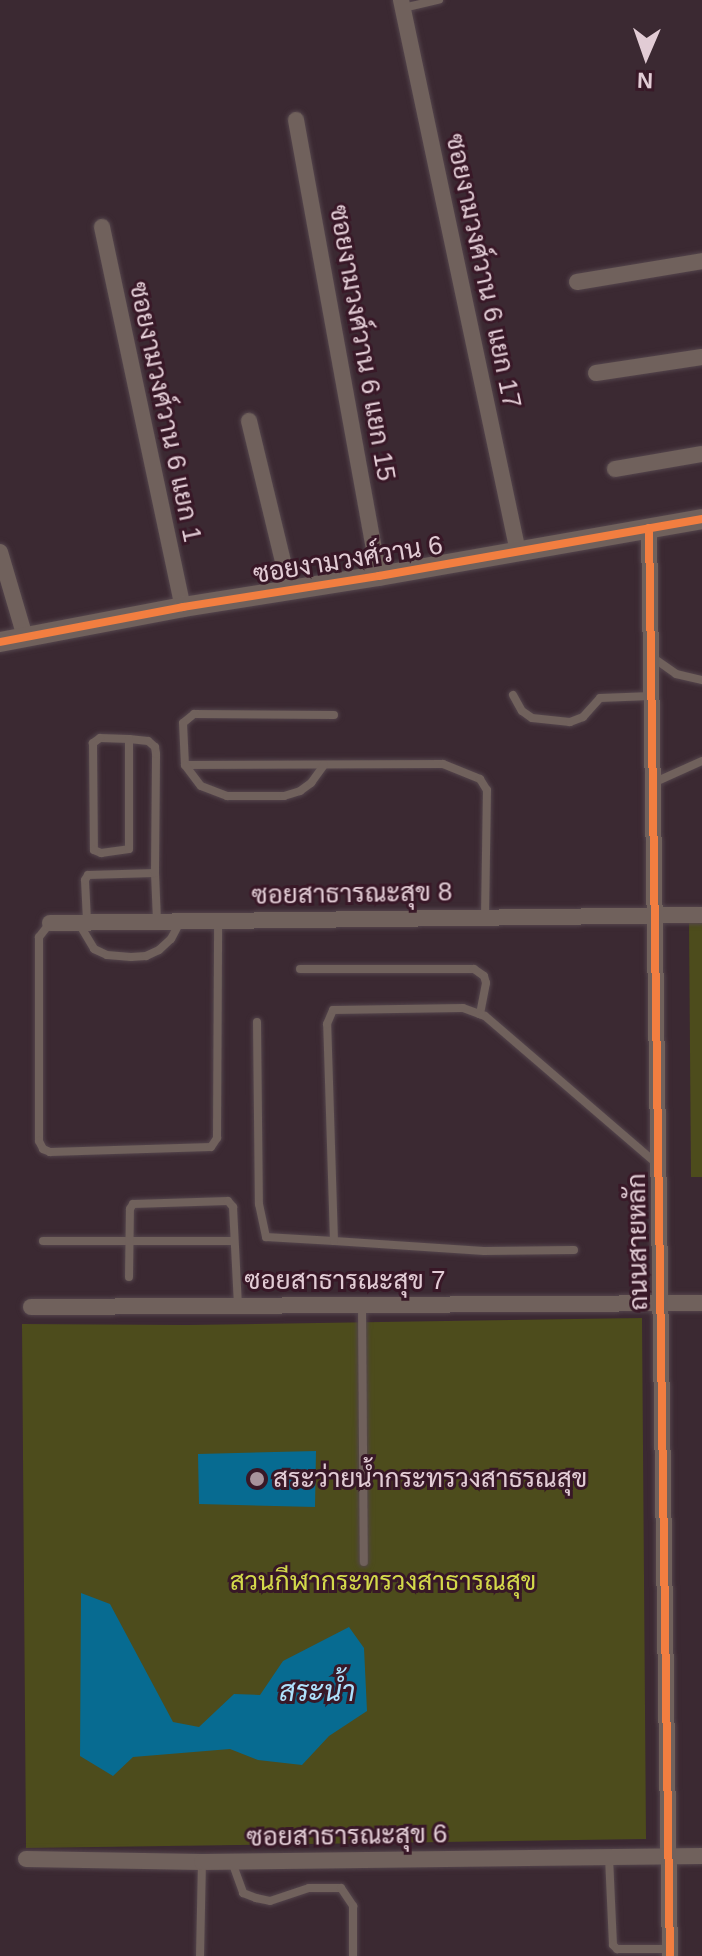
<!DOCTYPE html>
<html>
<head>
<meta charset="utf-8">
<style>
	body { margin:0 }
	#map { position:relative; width:702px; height:1956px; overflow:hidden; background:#3b2932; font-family:Arial,Sarabun,sans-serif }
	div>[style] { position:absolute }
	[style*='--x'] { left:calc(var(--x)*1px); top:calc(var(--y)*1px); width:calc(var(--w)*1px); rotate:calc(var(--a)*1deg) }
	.green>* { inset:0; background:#4d4c1c }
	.water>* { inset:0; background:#076b91 }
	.roads { filter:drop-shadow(0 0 2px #54454c) drop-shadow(0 0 2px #54454c) }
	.service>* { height:8px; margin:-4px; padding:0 4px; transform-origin:4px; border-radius:4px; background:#70615c }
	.minor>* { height:16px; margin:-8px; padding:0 8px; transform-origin:8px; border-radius:8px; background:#70615c }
	.tertiary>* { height:20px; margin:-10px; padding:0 10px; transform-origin:10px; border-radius:10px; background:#70615c }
	.cycleway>* { height:8px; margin:-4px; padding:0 4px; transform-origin:4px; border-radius:4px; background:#f27e40 }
	.dots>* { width:22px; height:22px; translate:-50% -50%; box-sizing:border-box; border:4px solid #381827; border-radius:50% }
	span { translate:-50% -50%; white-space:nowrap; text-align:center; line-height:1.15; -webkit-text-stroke:6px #381827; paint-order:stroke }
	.street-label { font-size:26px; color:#e2ccd5 }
	.poi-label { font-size:26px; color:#e2ccd5 }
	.left { translate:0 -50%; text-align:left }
	.park-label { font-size:26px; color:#d3d94a }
	.water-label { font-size:28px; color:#aee1fc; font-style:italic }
	.north { position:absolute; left:606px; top:16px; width:80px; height:80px; -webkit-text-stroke:6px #381827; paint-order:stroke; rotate:182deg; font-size:22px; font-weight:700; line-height:32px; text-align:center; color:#e2ccd5 }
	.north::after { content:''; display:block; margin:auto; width:28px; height:36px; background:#e2ccd5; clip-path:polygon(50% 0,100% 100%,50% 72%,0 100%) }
</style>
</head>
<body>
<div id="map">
	<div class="green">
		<i style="clip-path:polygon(702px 920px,702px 1177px,691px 1177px,689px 921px)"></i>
		<i style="clip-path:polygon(642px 1318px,646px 1839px,26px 1848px,22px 1324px,187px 1325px)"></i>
	</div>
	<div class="water">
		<i style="clip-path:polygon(316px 1451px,315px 1507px,199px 1504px,198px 1454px)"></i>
		<i style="clip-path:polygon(81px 1593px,110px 1604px,173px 1722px,199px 1727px,234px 1694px,260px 1695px,283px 1661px,349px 1627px,364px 1648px,367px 1711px,329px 1736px,302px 1765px,258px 1760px,230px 1749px,133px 1757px,113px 1776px,80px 1756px)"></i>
	</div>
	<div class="roads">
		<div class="service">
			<i style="--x:403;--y:8;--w:37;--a:-13"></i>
			<i style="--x:652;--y:657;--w:29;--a:35"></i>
			<i style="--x:676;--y:674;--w:27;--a:13"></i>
			<i style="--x:513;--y:695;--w:18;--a:61"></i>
			<i style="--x:522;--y:711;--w:12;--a:35"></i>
			<i style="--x:532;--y:718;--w:38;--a:6"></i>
			<i style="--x:570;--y:722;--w:14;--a:-21"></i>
			<i style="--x:583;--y:717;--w:25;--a:-48"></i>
			<i style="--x:600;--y:698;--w:51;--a:-2.2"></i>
			<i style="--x:334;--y:715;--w:140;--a:-179.6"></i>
			<i style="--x:194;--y:714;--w:14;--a:141"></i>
			<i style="--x:183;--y:723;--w:42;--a:87.3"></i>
			<i style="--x:185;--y:765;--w:258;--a:-0.2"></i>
			<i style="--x:443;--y:764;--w:40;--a:22"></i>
			<i style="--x:480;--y:779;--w:13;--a:58"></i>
			<i style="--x:487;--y:790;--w:126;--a:90.9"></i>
			<i style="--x:185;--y:765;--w:26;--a:53"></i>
			<i style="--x:201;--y:786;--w:28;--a:21"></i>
			<i style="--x:227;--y:796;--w:57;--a:0"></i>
			<i style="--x:284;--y:796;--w:17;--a:-17"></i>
			<i style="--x:300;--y:791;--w:14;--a:-36"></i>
			<i style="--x:311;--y:783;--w:22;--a:-54"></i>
			<i style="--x:653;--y:783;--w:54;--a:-24.2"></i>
			<i style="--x:155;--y:873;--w:48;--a:87.6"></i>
			<i style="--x:87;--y:921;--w:41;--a:-92.8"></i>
			<i style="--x:85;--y:880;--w:6;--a:-59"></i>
			<i style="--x:88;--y:875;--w:67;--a:-1.7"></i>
			<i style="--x:155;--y:873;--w:119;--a:-89.5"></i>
			<i style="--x:156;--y:754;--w:7;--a:-98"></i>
			<i style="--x:155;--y:747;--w:9;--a:-139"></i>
			<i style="--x:148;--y:741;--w:19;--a:-174"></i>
			<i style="--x:129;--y:739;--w:29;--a:-178"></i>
			<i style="--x:100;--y:738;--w:9;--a:144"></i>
			<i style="--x:93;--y:743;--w:107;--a:89.5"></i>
			<i style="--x:94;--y:850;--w:8;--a:23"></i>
			<i style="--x:101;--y:853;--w:28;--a:-8"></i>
			<i style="--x:129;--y:849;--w:110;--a:-90"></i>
			<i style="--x:78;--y:922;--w:31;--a:59"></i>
			<i style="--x:94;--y:949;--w:14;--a:25"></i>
			<i style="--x:107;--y:955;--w:24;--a:5"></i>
			<i style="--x:131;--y:957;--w:15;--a:-4"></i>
			<i style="--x:146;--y:956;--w:14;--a:-25"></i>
			<i style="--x:159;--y:950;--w:16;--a:-43"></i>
			<i style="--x:171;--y:939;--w:19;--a:-62"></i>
			<i style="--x:50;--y:923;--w:18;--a:128"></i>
			<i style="--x:39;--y:937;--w:204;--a:90"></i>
			<i style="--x:39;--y:1141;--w:9;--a:63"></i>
			<i style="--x:43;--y:1149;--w:8;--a:23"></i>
			<i style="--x:50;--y:1152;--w:161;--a:-1.8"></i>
			<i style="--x:211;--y:1147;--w:11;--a:-56"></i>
			<i style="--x:217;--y:1138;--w:217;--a:-89.7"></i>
			<i style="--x:300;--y:969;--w:174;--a:0"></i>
			<i style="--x:474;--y:969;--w:12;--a:35"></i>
			<i style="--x:484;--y:976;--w:7;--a:74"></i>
			<i style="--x:486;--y:983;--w:32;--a:101"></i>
			<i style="--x:257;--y:1022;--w:182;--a:89.4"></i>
			<i style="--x:259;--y:1204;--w:34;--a:78"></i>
			<i style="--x:266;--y:1237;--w:68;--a:3.4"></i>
			<i style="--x:43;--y:1241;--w:190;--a:0"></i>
			<i style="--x:574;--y:1250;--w:90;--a:179.4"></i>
			<i style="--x:484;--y:1251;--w:150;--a:-176.2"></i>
			<i style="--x:334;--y:1241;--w:217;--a:-91.8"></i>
			<i style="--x:327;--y:1024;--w:15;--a:-67"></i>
			<i style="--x:333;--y:1010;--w:130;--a:-0.9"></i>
			<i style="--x:463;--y:1008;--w:23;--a:20"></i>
			<i style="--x:485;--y:1016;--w:225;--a:40.7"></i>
			<i style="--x:129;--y:1277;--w:68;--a:-89.2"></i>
			<i style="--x:130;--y:1209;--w:6;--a:-59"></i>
			<i style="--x:133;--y:1204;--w:95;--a:-1.8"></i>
			<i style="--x:228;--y:1201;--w:8;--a:50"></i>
			<i style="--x:233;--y:1207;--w:99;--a:87.1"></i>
			<i style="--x:362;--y:1305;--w:257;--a:89.6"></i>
			<i style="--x:609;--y:1857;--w:88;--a:87.4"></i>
			<i style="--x:613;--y:1945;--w:6;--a:45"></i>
			<i style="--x:617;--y:1949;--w:52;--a:0"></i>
			<i style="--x:232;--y:1862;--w:33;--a:70"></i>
			<i style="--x:243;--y:1893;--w:14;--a:21"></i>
			<i style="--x:256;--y:1898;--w:14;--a:12"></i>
			<i style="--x:270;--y:1901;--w:41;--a:-18.4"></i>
			<i style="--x:309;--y:1888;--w:32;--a:0"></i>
			<i style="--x:341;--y:1888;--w:22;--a:56"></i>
			<i style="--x:353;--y:1906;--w:50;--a:90"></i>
			<i style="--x:200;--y:1956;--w:94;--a:-88.8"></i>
		</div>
		<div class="minor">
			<i style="--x:401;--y:0;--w:564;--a:78.03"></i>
			<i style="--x:296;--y:120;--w:463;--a:79.7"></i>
			<i style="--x:102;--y:227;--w:389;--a:78"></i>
			<i style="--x:577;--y:282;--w:127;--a:-9.5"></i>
			<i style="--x:596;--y:373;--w:107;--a:-8.6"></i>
			<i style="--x:249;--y:421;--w:174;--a:76.4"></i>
			<i style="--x:615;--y:469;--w:88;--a:-9.8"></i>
			<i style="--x:649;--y:528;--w:1428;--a:89.16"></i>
			<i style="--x:0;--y:552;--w:89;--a:73.6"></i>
			<i style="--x:50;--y:923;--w:652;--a:-0.7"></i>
			<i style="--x:31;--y:1307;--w:671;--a:-0.34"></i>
			<i style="--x:26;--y:1859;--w:176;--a:1"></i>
			<i style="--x:202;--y:1862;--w:500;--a:-0.69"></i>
		</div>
		<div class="tertiary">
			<i style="--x:0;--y:642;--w:186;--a:-10.8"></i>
			<i style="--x:183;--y:607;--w:198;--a:-9"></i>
			<i style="--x:379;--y:576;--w:328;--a:-10"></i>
		</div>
	</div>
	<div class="cycleway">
		<i style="--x:649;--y:528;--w:1428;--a:89.16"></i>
		<i style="--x:0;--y:642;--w:186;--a:-10.8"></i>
		<i style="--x:183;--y:607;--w:198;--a:-9"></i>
		<i style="--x:379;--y:576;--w:328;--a:-10"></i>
	</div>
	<div class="dots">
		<i style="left:257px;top:1479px;background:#a8939c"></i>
	</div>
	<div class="street-label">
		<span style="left:483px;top:271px;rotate:78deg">ซอยงามวงศ์วาน 6 แยก 17</span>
		<span style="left:362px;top:343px;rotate:80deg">ซอยงามวงศ์วาน 6 แยก 15</span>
		<span style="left:165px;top:412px;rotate:78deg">ซอยงามวงศ์วาน 6 แยก 1</span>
		<span style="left:348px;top:560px;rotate:-9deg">ซอยงามวงศ์วาน 6</span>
		<span style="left:352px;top:894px;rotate:-1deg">ซอยสาธารณะสุข 8</span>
		<span style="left:638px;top:1242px;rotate:-91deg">ถนนสายหลัก</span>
		<span style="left:345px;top:1281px">ซอยสาธารณะสุข 7</span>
		<span style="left:347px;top:1836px;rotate:-1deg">ซอยสาธารณะสุข 6</span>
	</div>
	<div class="poi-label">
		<span class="left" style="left:273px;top:1479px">สระว่ายน้ำกระทรวงสาธรณสุข</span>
	</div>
	<div class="park-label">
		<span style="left:383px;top:1582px">สวนกีฬากระทรวงสาธารณสุข</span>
	</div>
	<div class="water-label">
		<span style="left:317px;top:1692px">สระน้ำ</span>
	</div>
	<div class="north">N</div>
</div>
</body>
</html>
